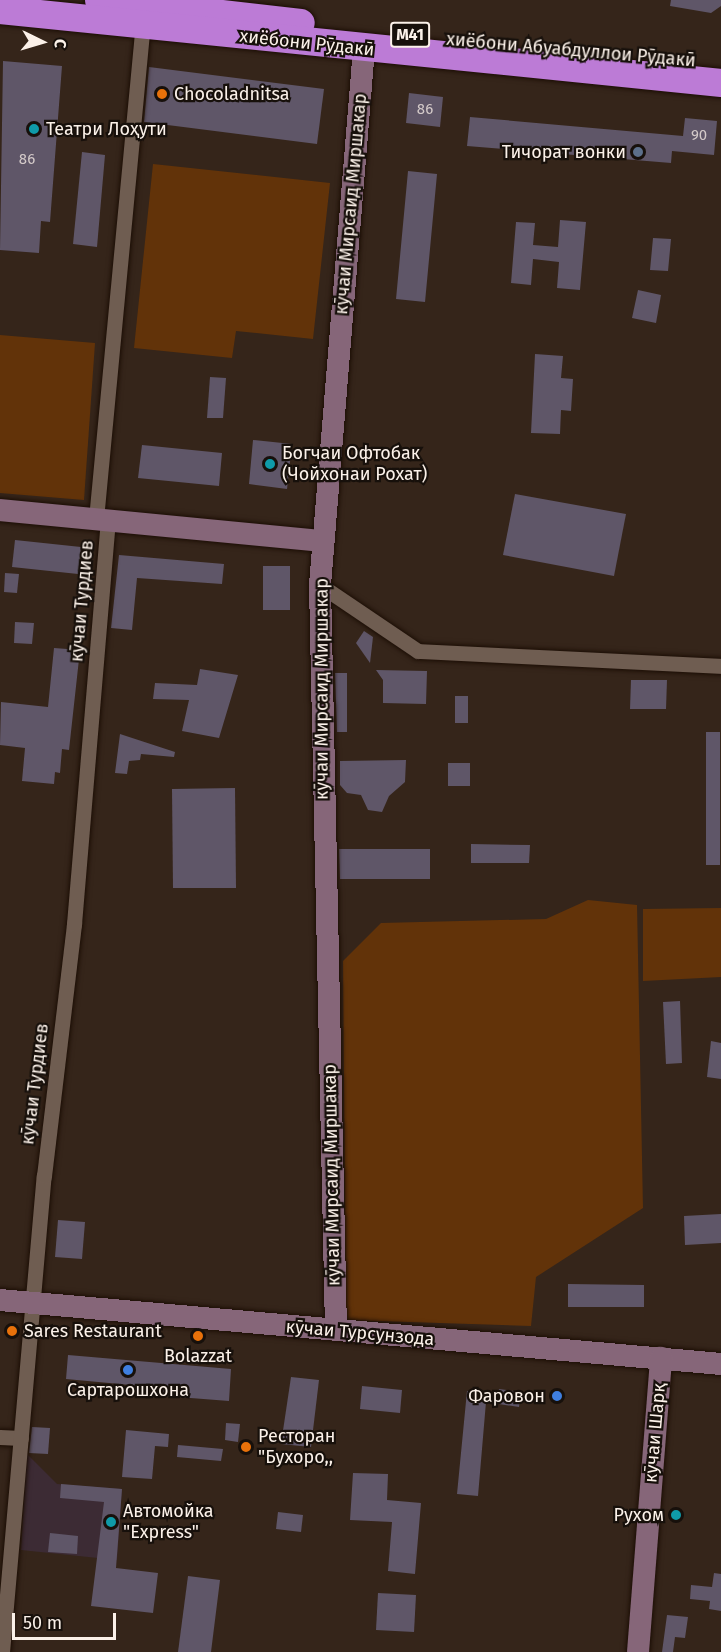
<!DOCTYPE html>
<html>
<head>
<meta charset="utf-8">
<style>
	body { margin:0 }
	#map { position:relative; width:721px; height:1652px; overflow:hidden; background:#35251a; font-family:"Fira Sans",sans-serif }
	div>[style] { position:absolute }
	[style*='--x'] { left:calc(var(--x)*1px); top:calc(var(--y)*1px); width:calc(var(--w)*1px); rotate:calc(var(--a)*1deg) }
	.commercial>* { inset:0; background:#3c2b34 }
	.green>* { inset:0; background:#623309 }
	.building>* { inset:0; background:#5f5668 }
	.roads { filter:drop-shadow(0 0 2px #1c0e05) drop-shadow(0 0 2px #1c0e05) }
	.street>* { height:15px; margin:-7.5px; padding:0 7.5px; transform-origin:7.5px; border-radius:7.5px; background:#6f5d51 }
	.secondary>* { height:22px; margin:-11px; padding:0 11px; transform-origin:11px; border-radius:11px; background:#866679 }
	.highway>* { height:28px; margin:-14px; padding:0 14px; transform-origin:14px; border-radius:14px; background:#bc7bd6 }
	.dots>* { width:16px; height:16px; translate:-50% -50%; box-sizing:border-box; border:3px solid #17100b; border-radius:50% }
	span { translate:-50% -50%; white-space:nowrap; text-align:center; line-height:1.15; -webkit-text-stroke:4.5px #17100b; paint-order:stroke }
	.number-label { font-size:15px; color:#d4cac9 }
	.number-label span { -webkit-text-stroke-width:0 }
	.shield-label span { padding:2px 4px; background:#17100b; border:2px solid; border-radius:4px; -webkit-text-stroke-width:0 }
	.shield-label { font-size:16px; color:#fbf1e9; font-weight:700 }
	.street-label { font-size:18px; color:#fbf1e9 }
	.poi-label { font-size:18px; color:#fbf1e9 }
	.left { translate:0 -50%; text-align:left }
	.right { translate:-100% -50%; text-align:right }
	.north { position:absolute; left:12px; top:12px; width:60px; height:60px; -webkit-text-stroke:4px #17100b; paint-order:stroke; rotate:95deg; font-size:16px; font-weight:700; line-height:24px; text-align:center; color:#fbf1e9 }
	.north::after { content:''; display:block; margin:auto; width:21px; height:27px; background:#fbf1e9; clip-path:polygon(50% 0,100% 100%,50% 72%,0 100%) }
	.scale { position:absolute; left:12px; top:1613px; width:104px; height:27px; box-sizing:border-box; border:3px solid #fbf1e9; border-top:0; padding-left:8px; font-size:18px; line-height:21px; white-space:nowrap; color:#fbf1e9; -webkit-text-stroke:4px #17100b; paint-order:stroke }
</style>
</head>
<body>
<div id="map">
	<div class="commercial">
		<i style="clip-path:polygon(27px 1454px,57px 1484px,122px 1489px,117px 1560px,21px 1550px)"></i>
	</div>
	<div class="green">
		<i style="clip-path:polygon(153px 164px,330px 183px,313px 339px,236px 331px,232px 358px,134px 348px)"></i>
		<i style="clip-path:polygon(0 335px,95px 343px,84px 500px,0 493px)"></i>
		<i style="clip-path:polygon(588px 900px,637px 905px,643px 1208px,536px 1277px,531px 1326px,346px 1320px,343px 961px,381px 923px,546px 919px)"></i>
		<i style="clip-path:polygon(721px 908px,721px 977px,643px 981px,643px 909px)"></i>
	</div>
	<div class="building">
		<i style="clip-path:polygon(671px 0,721px 0,721px 6px,711px 13px,670px 6px)"></i>
		<i style="clip-path:polygon(3px 61px,62px 66px,50px 222px,41px 221px,39px 253px,0 250px)"></i>
		<i style="clip-path:polygon(149px 67px,324px 89px,317px 144px,144px 122px)"></i>
		<i style="clip-path:polygon(409px 93px,443px 97px,440px 127px,406px 123px)"></i>
		<i style="clip-path:polygon(470px 117px,683px 136px,685px 118px,717px 121px,714px 155px,672px 151px,671px 163px,467px 146px)"></i>
		<i style="clip-path:polygon(82px 152px,105px 155px,97px 247px,73px 244px)"></i>
		<i style="clip-path:polygon(408px 171px,437px 174px,425px 302px,396px 299px)"></i>
		<i style="clip-path:polygon(560px 220px,586px 222px,580px 290px,557px 288px,559px 262px,533px 259px,531px 285px,511px 283px,516px 222px,535px 223px,533px 245px,558px 247px)"></i>
		<i style="clip-path:polygon(653px 238px,671px 239px,668px 271px,650px 270px)"></i>
		<i style="clip-path:polygon(638px 290px,661px 295px,656px 323px,632px 318px)"></i>
		<i style="clip-path:polygon(535px 354px,563px 356px,561px 378px,573px 379px,571px 411px,561px 410px,560px 434px,531px 433px)"></i>
		<i style="clip-path:polygon(210px 377px,226px 378px,223px 418px,207px 418px)"></i>
		<i style="clip-path:polygon(253px 440px,292px 444px,287px 489px,249px 484px)"></i>
		<i style="clip-path:polygon(142px 445px,222px 453px,219px 486px,138px 478px)"></i>
		<i style="clip-path:polygon(515px 494px,626px 514px,614px 576px,503px 555px)"></i>
		<i style="clip-path:polygon(15px 540px,81px 547px,78px 574px,12px 567px)"></i>
		<i style="clip-path:polygon(119px 555px,224px 564px,222px 584px,137px 578px,132px 630px,111px 628px)"></i>
		<i style="clip-path:polygon(263px 566px,290px 566px,290px 610px,263px 610px)"></i>
		<i style="clip-path:polygon(5px 573px,19px 574px,17px 593px,4px 592px)"></i>
		<i style="clip-path:polygon(15px 622px,34px 623px,32px 644px,14px 643px)"></i>
		<i style="clip-path:polygon(364px 631px,373px 637px,370px 663px,356px 643px)"></i>
		<i style="clip-path:polygon(54px 648px,80px 650px,69px 750px,62px 749px,60px 773px,55px 772px,54px 784px,22px 781px,25px 748px,0 745px,1px 702px,48px 707px)"></i>
		<i style="clip-path:polygon(200px 669px,238px 675px,219px 738px,182px 731px,189px 700px,153px 699px,155px 683px,197px 685px)"></i>
		<i style="clip-path:polygon(376px 670px,427px 671px,426px 704px,383px 703px,383px 680px)"></i>
		<i style="clip-path:polygon(335px 673px,347px 673px,347px 732px,337px 732px)"></i>
		<i style="clip-path:polygon(631px 680px,667px 680px,666px 709px,630px 709px)"></i>
		<i style="clip-path:polygon(455px 696px,468px 696px,468px 723px,455px 723px)"></i>
		<i style="clip-path:polygon(706px 732px,720px 732px,720px 865px,706px 865px)"></i>
		<i style="clip-path:polygon(120px 734px,175px 752px,174px 757px,141px 754px,140px 760px,129px 761px,127px 774px,115px 773px)"></i>
		<i style="clip-path:polygon(406px 760px,405px 782px,389px 796px,382px 812px,368px 810px,361px 795px,347px 793px,340px 785px,340px 761px)"></i>
		<i style="clip-path:polygon(448px 763px,470px 763px,470px 786px,448px 786px)"></i>
		<i style="clip-path:polygon(235px 788px,236px 888px,173px 888px,172px 789px)"></i>
		<i style="clip-path:polygon(471px 844px,530px 845px,529px 863px,471px 863px)"></i>
		<i style="clip-path:polygon(339px 849px,430px 849px,430px 879px,340px 879px)"></i>
		<i style="clip-path:polygon(680px 1001px,682px 1063px,666px 1064px,663px 1002px)"></i>
		<i style="clip-path:polygon(711px 1041px,721px 1043px,721px 1079px,707px 1077px)"></i>
		<i style="clip-path:polygon(721px 1214px,721px 1243px,685px 1245px,684px 1216px)"></i>
		<i style="clip-path:polygon(58px 1220px,85px 1222px,82px 1259px,55px 1257px)"></i>
		<i style="clip-path:polygon(568px 1284px,644px 1285px,644px 1307px,568px 1307px)"></i>
		<i style="clip-path:polygon(68px 1355px,231px 1369px,229px 1401px,152px 1395px,152px 1387px,66px 1379px)"></i>
		<i style="clip-path:polygon(291px 1377px,319px 1380px,311px 1447px,281px 1444px)"></i>
		<i style="clip-path:polygon(362px 1386px,402px 1390px,400px 1413px,360px 1409px)"></i>
		<i style="clip-path:polygon(499px 1389px,521px 1392px,519px 1407px,486px 1402px,478px 1496px,457px 1494px,467px 1391px,498px 1394px)"></i>
		<i style="clip-path:polygon(226px 1423px,240px 1424px,238px 1442px,225px 1440px)"></i>
		<i style="clip-path:polygon(32px 1427px,50px 1428px,48px 1454px,29px 1453px)"></i>
		<i style="clip-path:polygon(126px 1430px,169px 1434px,168px 1447px,155px 1446px,152px 1479px,122px 1477px)"></i>
		<i style="clip-path:polygon(178px 1445px,223px 1449px,221px 1461px,177px 1457px)"></i>
		<i style="clip-path:polygon(353px 1473px,388px 1474px,387px 1500px,421px 1503px,415px 1574px,388px 1571px,392px 1522px,350px 1520px)"></i>
		<i style="clip-path:polygon(61px 1484px,122px 1489px,116px 1568px,158px 1573px,153px 1613px,91px 1606px,104px 1502px,60px 1498px)"></i>
		<i style="clip-path:polygon(278px 1512px,303px 1515px,301px 1532px,276px 1529px)"></i>
		<i style="clip-path:polygon(50px 1533px,78px 1536px,77px 1554px,48px 1552px)"></i>
		<i style="clip-path:polygon(714px 1573px,721px 1574px,721px 1611px,709px 1609px,710px 1601px,690px 1599px,691px 1585px,712px 1587px)"></i>
		<i style="clip-path:polygon(188px 1576px,220px 1580px,211px 1652px,178px 1652px)"></i>
		<i style="clip-path:polygon(378px 1593px,416px 1595px,414px 1632px,376px 1630px)"></i>
		<i style="clip-path:polygon(667px 1615px,688px 1617px,685px 1638px,675px 1637px,673px 1652px,662px 1652px)"></i>
	</div>
	<div class="roads">
		<div class="street">
			<i style="--x:96;--y:519;--w:495;--a:-84.6"></i>
			<i style="--x:320;--y:585;--w:118;--a:34"></i>
			<i style="--x:418;--y:651;--w:303;--a:2.8"></i>
			<i style="--x:0;--y:1437;--w:21;--a:3"></i>
			<i style="--x:2;--y:1652;--w:478;--a:-85"></i>
			<i style="--x:44;--y:1176;--w:254;--a:-83.2"></i>
			<i style="--x:74;--y:924;--w:405;--a:-85.2"></i>
		</div>
		<div class="secondary">
			<i style="--x:0;--y:510;--w:324;--a:5.5"></i>
			<i style="--x:0;--y:1300;--w:724;--a:5.07"></i>
			<i style="--x:336;--y:1330;--w:745;--a:-91.23"></i>
			<i style="--x:320;--y:585;--w:538;--a:-85.31"></i>
			<i style="--x:638;--y:1652;--w:295;--a:-85.5"></i>
		</div>
		<div class="highway">
			<i style="--x:99;--y:0;--w:203;--a:6.5"></i>
			<i style="--x:0;--y:10;--w:725;--a:5.78"></i>
		</div>
	</div>
	<div class="dots">
		<i style="left:162px;top:94px;background:#e8710a"></i>
		<i style="left:34px;top:129px;background:#0f9aa8"></i>
		<i style="left:638px;top:152px;background:#5c6f8a"></i>
		<i style="left:270px;top:464px;background:#0f9aa8"></i>
		<i style="left:12px;top:1331px;background:#e8710a"></i>
		<i style="left:198px;top:1336px;background:#e8710a"></i>
		<i style="left:128px;top:1370px;background:#3f7fe0"></i>
		<i style="left:557px;top:1396px;background:#3f7fe0"></i>
		<i style="left:246px;top:1447px;background:#e8710a"></i>
		<i style="left:676px;top:1515px;background:#0f9aa8"></i>
		<i style="left:111px;top:1522px;background:#0f9aa8"></i>
	</div>
	<div class="number-label">
		<span style="left:425px;top:110px">86</span>
		<span style="left:699px;top:136px">90</span>
		<span style="left:27px;top:160px">86</span>
	</div>
	<div class="shield-label">
		<span style="left:410px;top:35px">M41</span>
	</div>
	<div class="street-label">
		<span style="left:307px;top:43px;rotate:6deg">хиёбони Рӯдакӣ</span>
		<span style="left:571px;top:50px;rotate:5deg">хиёбони Абуабдуллои Рӯдакӣ</span>
		<span style="left:351px;top:204px;rotate:-85deg">кӯчаи Мирсаид Миршакар</span>
		<span style="left:82px;top:601px;rotate:-85deg">кӯчаи Турдиев</span>
		<span style="left:322px;top:689px;rotate:-90deg">кӯчаи Мирсаид Миршакар</span>
		<span style="left:35px;top:1084px;rotate:-83deg">кӯчаи Турдиев</span>
		<span style="left:332px;top:1175px;rotate:-91deg">кӯчаи Мирсаид Миршакар</span>
		<span style="left:360px;top:1333px;rotate:5deg">кӯчаи Турсунзода</span>
		<span style="left:655px;top:1433px;rotate:-85deg">кӯчаи Шарқ</span>
	</div>
	<div class="poi-label">
		<span class="left" style="left:174px;top:94px">Chocoladnitsa</span>
		<span class="left" style="left:46px;top:129px">Театри Лоҳути</span>
		<span class="right" style="left:626px;top:152px">Тичорат вонки</span>
		<span class="left" style="left:282px;top:464px">Богчаи Офтобак<br>(Чойхонаи Рохат)</span>
		<span class="left" style="left:24px;top:1331px">Sares Restaurant</span>
		<span style="left:198px;top:1356px">Bolazzat</span>
		<span style="left:128px;top:1390px">Сартарошхона</span>
		<span class="right" style="left:545px;top:1396px">Фаровон</span>
		<span class="left" style="left:258px;top:1447px">Ресторан<br>"Бухоро,,</span>
		<span class="left" style="left:123px;top:1522px">Автомойка<br>"Express"</span>
		<span class="right" style="left:664px;top:1515px">Рухом</span>
	</div>
	<div class="north">С</div>
	<div class="scale">50 m</div>
</div>
</body>
</html>
